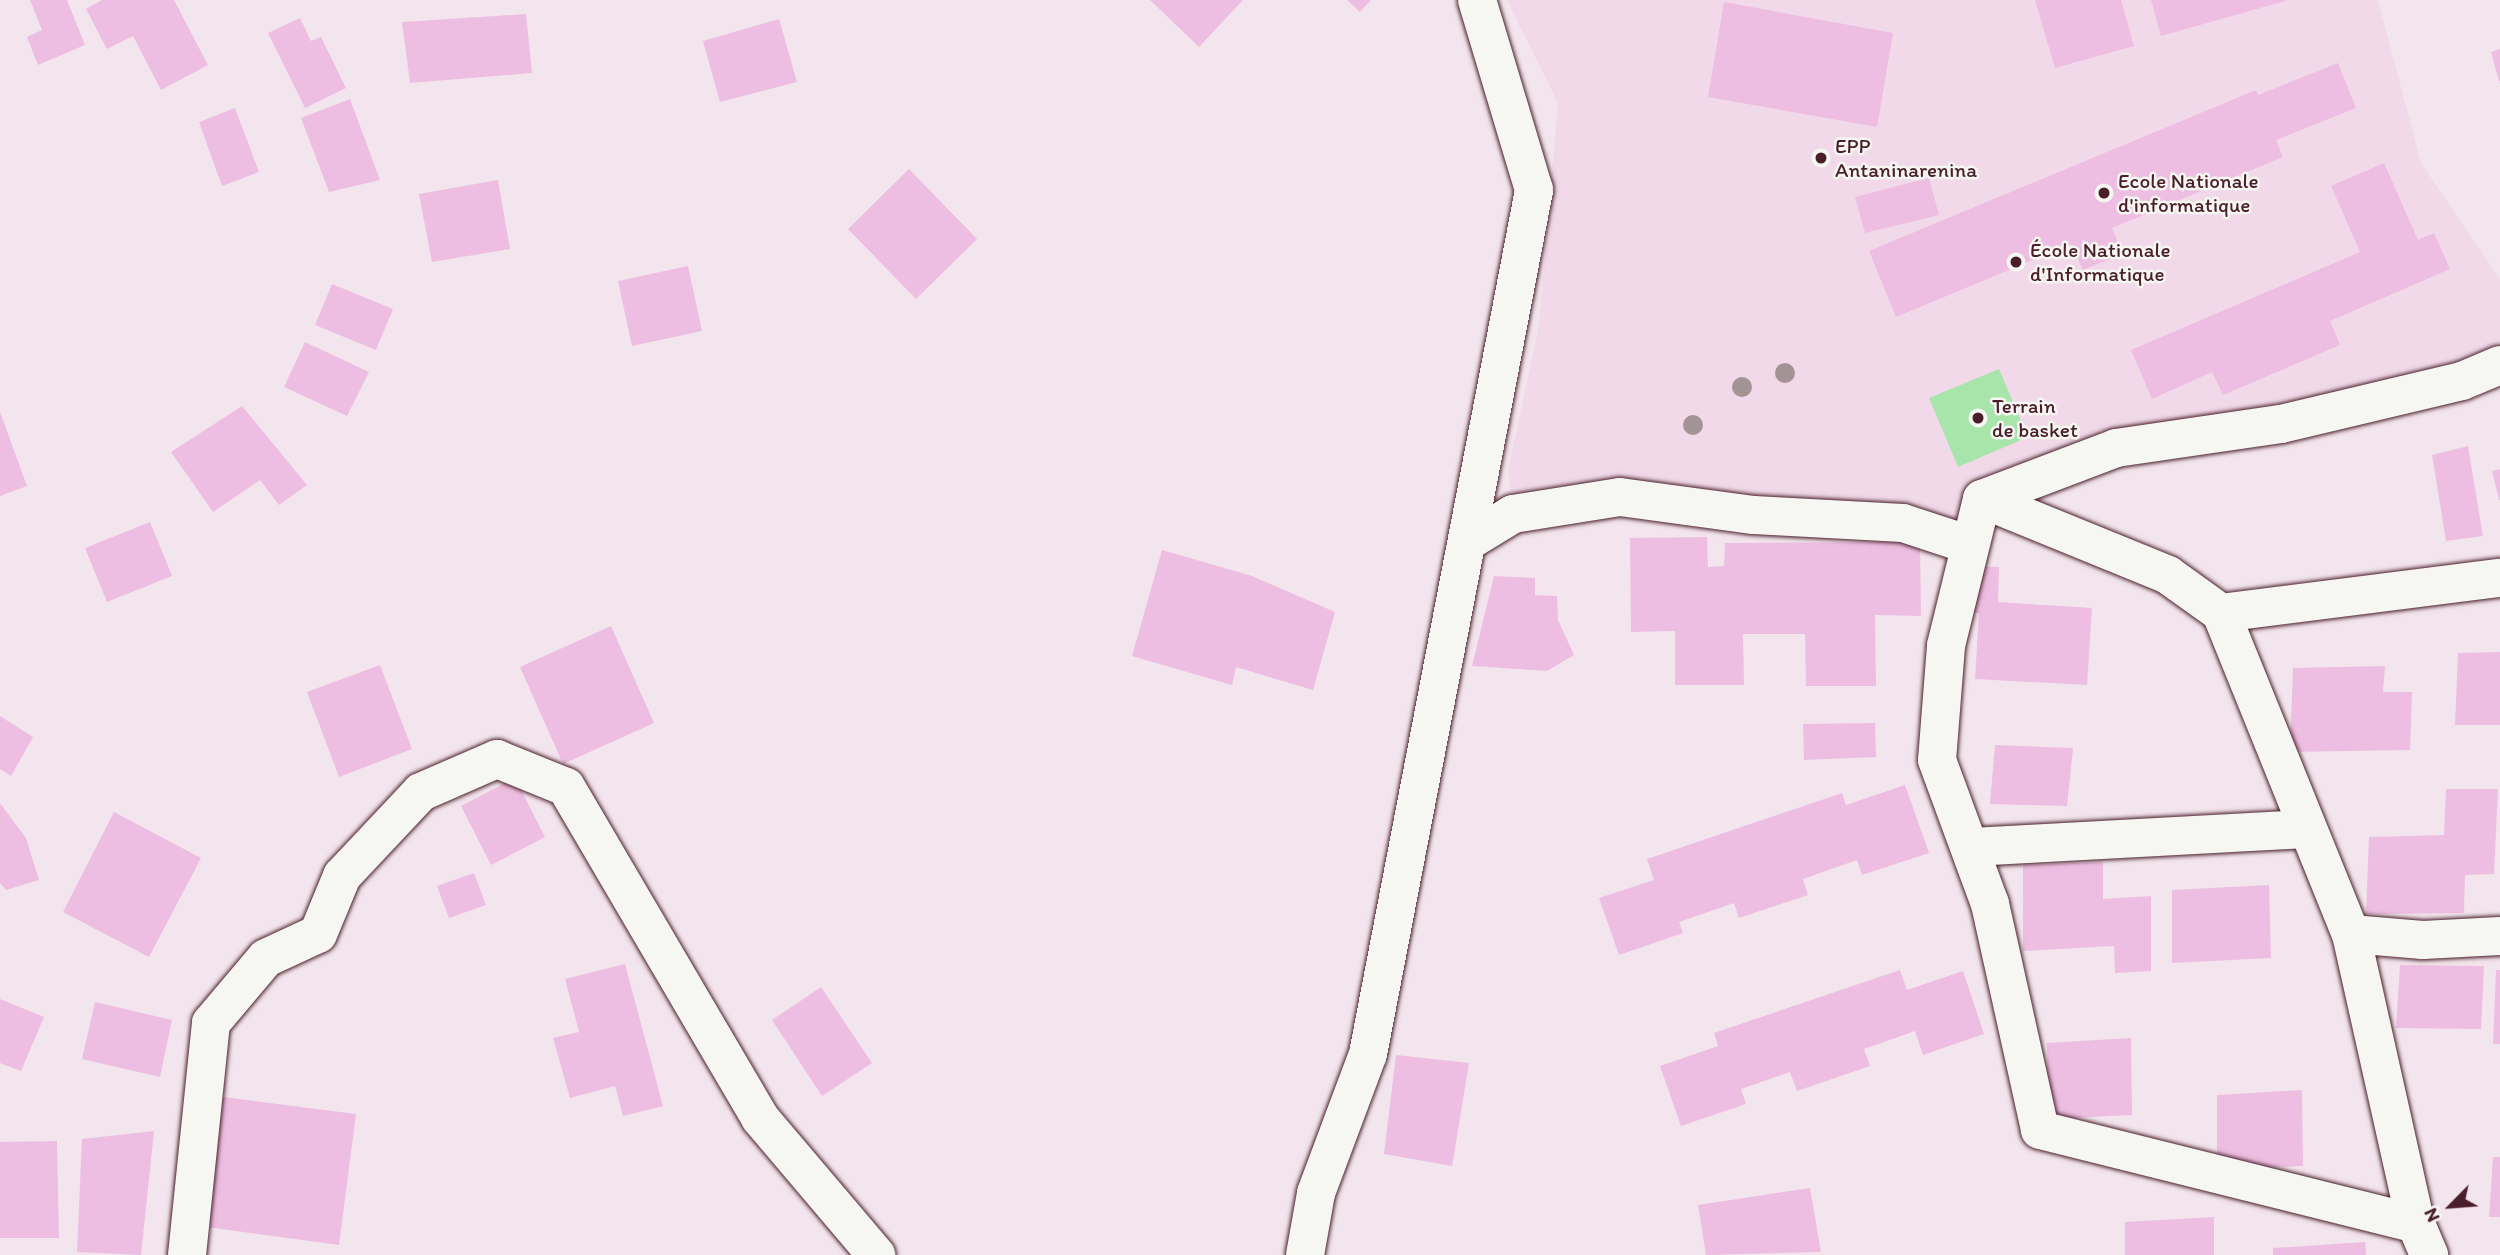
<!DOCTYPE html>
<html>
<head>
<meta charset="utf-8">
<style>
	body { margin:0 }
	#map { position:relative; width:2500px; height:1255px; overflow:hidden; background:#f3e5ed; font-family:Itim,sans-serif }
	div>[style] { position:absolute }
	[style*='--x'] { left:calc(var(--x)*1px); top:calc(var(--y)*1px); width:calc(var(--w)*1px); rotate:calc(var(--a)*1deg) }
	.built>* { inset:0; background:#f1d9e9 }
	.green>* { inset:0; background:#a8e5ab }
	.building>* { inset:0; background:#edbee1 }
	.roads { filter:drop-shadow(0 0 2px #4a1f2b) drop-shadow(0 0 2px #4a1f2b) }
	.minor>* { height:38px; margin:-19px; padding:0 19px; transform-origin:19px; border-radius:19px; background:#f6f6f2 }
	.trees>* { width:20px; height:20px; margin:-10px; border-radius:50%; background:#a39394 }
	.dots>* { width:19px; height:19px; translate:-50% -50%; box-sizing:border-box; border:4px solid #f6f6f2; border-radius:50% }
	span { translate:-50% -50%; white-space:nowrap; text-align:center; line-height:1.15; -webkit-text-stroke:5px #f6f6f2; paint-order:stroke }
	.poi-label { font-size:21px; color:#4a1f2b }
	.left { translate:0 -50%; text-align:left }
	.north { position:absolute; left:2416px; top:1171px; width:70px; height:70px; -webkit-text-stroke:5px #f6f6f2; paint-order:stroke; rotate:245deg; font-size:19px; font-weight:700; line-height:28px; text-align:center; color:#4a1f2b }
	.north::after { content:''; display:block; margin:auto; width:24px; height:32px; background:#4a1f2b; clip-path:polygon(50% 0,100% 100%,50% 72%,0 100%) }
</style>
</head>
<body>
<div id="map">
	<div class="built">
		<i style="clip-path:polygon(1507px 0,2378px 0,2421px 163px,2500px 279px,2500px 365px,1982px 499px,1967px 544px,1903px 523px,1513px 514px,1508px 470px,1539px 326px,1558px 103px)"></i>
	</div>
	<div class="green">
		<i style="clip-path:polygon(1999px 369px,2028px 437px,1958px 467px,1929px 398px)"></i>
	</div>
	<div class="building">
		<i style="clip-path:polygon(30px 0,67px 0,85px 45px,38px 65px,27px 37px,42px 30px)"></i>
		<i style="clip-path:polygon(102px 0,174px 0,208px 65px,161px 90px,133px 36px,107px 49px,86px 9px)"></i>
		<i style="clip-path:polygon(1150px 0,1243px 0,1199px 47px)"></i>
		<i style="clip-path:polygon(1347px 0,1371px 0,1360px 12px)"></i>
		<i style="clip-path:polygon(2035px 0,2121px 0,2134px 46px,2055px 68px)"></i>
		<i style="clip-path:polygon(2151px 0,2285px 0,2285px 1px,2161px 36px)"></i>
		<i style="clip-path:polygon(1724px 2px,1893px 33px,1877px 127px,1708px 97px)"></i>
		<i style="clip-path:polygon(526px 14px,532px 73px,410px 83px,402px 22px)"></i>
		<i style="clip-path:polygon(300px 18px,311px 41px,321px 37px,346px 88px,305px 108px,268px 33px)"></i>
		<i style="clip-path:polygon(779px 19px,797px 82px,720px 102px,703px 41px)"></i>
		<i style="clip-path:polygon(2500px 49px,2500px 81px,2499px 81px,2491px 52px)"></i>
		<i style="clip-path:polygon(2338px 63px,2356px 108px,2276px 140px,2283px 157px,2112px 228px,2123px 254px,2083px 270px,2071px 244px,1896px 317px,1869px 251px,2256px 90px,2258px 95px)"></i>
		<i style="clip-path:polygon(350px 99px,380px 180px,329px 192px,301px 118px)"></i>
		<i style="clip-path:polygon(235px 108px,259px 172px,222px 186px,199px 122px)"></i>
		<i style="clip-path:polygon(2384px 163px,2418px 240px,2434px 233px,2450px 269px,2330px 321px,2340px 345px,2223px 395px,2212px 372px,2152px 399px,2131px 350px,2360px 252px,2331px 186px)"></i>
		<i style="clip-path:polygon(909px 169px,977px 239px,916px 299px,848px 229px)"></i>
		<i style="clip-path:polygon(1929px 178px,1939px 215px,1865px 233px,1855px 197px)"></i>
		<i style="clip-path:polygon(498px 180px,510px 249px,432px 262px,419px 194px)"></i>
		<i style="clip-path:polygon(688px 266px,702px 331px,632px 346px,618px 281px)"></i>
		<i style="clip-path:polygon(332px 284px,393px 309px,376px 350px,315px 325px)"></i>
		<i style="clip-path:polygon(305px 342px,369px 372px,347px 416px,284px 387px)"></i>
		<i style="clip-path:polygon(242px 406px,307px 485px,279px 505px,260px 480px,213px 512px,171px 452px)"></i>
		<i style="clip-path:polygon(0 412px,27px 486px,0 496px)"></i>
		<i style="clip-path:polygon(2468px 446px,2483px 536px,2446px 541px,2432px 455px)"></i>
		<i style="clip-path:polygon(2500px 469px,2500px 500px,2499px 500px,2492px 471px)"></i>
		<i style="clip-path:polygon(150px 522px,172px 576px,107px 602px,85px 548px)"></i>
		<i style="clip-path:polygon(1707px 537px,1708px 567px,1724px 566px,1725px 543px,1920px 542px,1921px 616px,1875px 615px,1876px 686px,1806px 686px,1805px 634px,1743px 634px,1744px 685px,1675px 685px,1675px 631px,1631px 632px,1630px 538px)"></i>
		<i style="clip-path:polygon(1162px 550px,1252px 576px,1335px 612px,1313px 690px,1236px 667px,1232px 685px,1132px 656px)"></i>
		<i style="clip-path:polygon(1970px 566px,1999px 567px,1998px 602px,2092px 608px,2087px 685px,1975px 679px,1979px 613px,1968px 613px)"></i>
		<i style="clip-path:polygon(1494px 576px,1535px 578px,1535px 595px,1557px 596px,1558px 620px,1574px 655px,1547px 671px,1472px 666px)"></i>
		<i style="clip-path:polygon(611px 626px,654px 723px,563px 764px,520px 667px)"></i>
		<i style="clip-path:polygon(2500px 652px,2500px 725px,2455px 725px,2458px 653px)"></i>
		<i style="clip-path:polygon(380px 665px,412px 749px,339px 777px,307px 692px)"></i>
		<i style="clip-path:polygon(2385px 666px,2383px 692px,2412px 692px,2410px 750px,2290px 752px,2293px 668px)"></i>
		<i style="clip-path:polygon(0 716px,33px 737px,11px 776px,0 769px)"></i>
		<i style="clip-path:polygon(1875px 723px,1876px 757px,1804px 760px,1803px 724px)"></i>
		<i style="clip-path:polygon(1995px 745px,2073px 748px,2067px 806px,1990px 804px)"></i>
		<i style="clip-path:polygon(515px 778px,545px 837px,491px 865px,461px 806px)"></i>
		<i style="clip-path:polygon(1905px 785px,1929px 853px,1862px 875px,1857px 860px,1803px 879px,1808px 895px,1739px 918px,1734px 903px,1679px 922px,1683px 933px,1619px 955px,1599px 898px,1654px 880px,1647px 859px,1842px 793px,1846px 805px)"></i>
		<i style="clip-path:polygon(2446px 789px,2498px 789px,2494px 874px,2465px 875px,2464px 913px,2366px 914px,2369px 837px,2444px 835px)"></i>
		<i style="clip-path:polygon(0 803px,26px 838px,39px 880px,6px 890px,0 883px)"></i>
		<i style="clip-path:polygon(114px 812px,201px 858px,149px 957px,63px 912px)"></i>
		<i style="clip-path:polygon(2103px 862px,2103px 899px,2151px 896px,2151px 971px,2115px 973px,2114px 946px,2023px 951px,2023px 865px)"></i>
		<i style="clip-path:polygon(474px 873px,486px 905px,449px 918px,437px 886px)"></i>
		<i style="clip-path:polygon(2269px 885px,2271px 958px,2172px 963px,2172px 890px)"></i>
		<i style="clip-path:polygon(625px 964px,663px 1106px,623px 1116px,615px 1086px,570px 1098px,553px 1038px,579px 1032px,565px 979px)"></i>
		<i style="clip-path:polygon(2400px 965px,2484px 966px,2481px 1029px,2396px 1028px)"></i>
		<i style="clip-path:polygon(1900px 970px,1907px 990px,1963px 971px,1984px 1034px,1923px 1055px,1915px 1031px,1864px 1049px,1870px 1066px,1797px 1091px,1790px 1072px,1741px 1089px,1746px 1104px,1681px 1126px,1660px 1066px,1718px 1046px,1714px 1033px)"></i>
		<i style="clip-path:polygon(2496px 970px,2500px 970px,2500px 1044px,2493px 1044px)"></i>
		<i style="clip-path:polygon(821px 987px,872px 1063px,822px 1096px,772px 1020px)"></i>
		<i style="clip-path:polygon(0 999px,44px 1017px,21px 1071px,0 1063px)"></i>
		<i style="clip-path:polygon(95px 1002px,172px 1020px,160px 1077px,82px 1059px)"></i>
		<i style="clip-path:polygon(2131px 1038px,2132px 1115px,2048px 1119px,2047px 1043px)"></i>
		<i style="clip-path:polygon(1396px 1055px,1469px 1063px,1452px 1166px,1384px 1154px)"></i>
		<i style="clip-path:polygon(2302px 1090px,2303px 1166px,2217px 1170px,2217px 1095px)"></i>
		<i style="clip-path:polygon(216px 1096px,356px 1114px,339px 1245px,200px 1226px)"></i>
		<i style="clip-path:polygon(154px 1131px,141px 1255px,77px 1252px,82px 1139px)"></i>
		<i style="clip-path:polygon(57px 1141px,59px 1238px,0 1238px,0 1142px)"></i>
		<i style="clip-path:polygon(2493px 1157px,2500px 1157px,2500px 1217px,2489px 1217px)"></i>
		<i style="clip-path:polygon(1810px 1188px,1821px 1252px,1706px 1255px,1698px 1205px)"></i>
		<i style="clip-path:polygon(2214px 1217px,2214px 1255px,2125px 1255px,2125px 1222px)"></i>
		<i style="clip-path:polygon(2365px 1242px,2366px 1255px,2273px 1255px,2273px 1248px)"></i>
	</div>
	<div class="roads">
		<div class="minor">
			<i style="--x:1982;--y:499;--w:151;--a:103.8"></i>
			<i style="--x:1946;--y:646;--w:114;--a:94.5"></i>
			<i style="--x:1937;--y:760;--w:153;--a:69.8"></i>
			<i style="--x:1990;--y:904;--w:231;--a:77.5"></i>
			<i style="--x:2040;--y:1130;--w:388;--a:14"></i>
			<i style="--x:1982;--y:499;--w:201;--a:22.2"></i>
			<i style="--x:2168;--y:575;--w:65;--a:35.6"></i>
			<i style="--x:2221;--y:613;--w:346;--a:68"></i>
			<i style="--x:2351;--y:934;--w:297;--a:77.4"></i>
			<i style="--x:2416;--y:1224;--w:34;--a:67"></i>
			<i style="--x:1982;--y:499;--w:143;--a:-20.8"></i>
			<i style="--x:2116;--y:448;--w:167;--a:-8.3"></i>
			<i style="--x:2281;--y:424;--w:186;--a:-13.4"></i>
			<i style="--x:2462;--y:381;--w:41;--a:-22.8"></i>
			<i style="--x:1472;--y:539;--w:48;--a:-31.4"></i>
			<i style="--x:1513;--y:514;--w:108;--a:-9"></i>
			<i style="--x:1620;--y:497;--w:135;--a:7.7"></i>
			<i style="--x:1754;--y:515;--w:149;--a:3.1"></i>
			<i style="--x:1903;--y:523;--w:67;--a:18.2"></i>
			<i style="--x:2221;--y:613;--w:281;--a:-7.2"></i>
			<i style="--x:1972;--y:847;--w:334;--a:-3.1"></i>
			<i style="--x:2351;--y:934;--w:72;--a:4.8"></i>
			<i style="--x:2423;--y:940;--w:77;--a:-3"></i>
			<i style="--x:187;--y:1255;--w:233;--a:-84.1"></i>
			<i style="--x:211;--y:1023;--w:85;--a:-49.8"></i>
			<i style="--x:266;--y:958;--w:57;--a:-24.8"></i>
			<i style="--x:318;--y:934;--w:63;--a:-67.5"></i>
			<i style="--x:342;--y:876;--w:115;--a:-46.8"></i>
			<i style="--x:421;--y:792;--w:83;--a:-23.5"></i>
			<i style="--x:497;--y:759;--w:74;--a:22.1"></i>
			<i style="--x:566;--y:787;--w:384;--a:59.6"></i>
			<i style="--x:760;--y:1118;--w:180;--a:49.7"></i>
			<i style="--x:1305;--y:1255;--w:63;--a:-79.9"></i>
			<i style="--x:1316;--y:1193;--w:148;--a:-69.5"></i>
			<i style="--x:1368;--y:1054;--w:880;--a:-79.12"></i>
			<i style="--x:1534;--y:190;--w:198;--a:-106.7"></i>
		</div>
	</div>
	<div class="trees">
		<i style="left:1785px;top:373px"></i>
		<i style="left:1742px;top:387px"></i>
		<i style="left:1693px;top:425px"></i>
	</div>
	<div class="dots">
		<i style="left:1821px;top:158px;background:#4a1f2b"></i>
		<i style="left:2104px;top:193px;background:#4a1f2b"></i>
		<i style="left:2016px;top:262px;background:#4a1f2b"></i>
		<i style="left:1978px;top:418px;background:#4a1f2b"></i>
	</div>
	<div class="poi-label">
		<span class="left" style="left:1835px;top:158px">EPP<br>Antaninarenina</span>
		<span class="left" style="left:2118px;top:193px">Ecole Nationale<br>d'informatique</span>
		<span class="left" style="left:2030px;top:262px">École Nationale<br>d'Informatique</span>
		<span class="left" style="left:1992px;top:418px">Terrain<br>de basket</span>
	</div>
	<div class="north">N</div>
</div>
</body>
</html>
